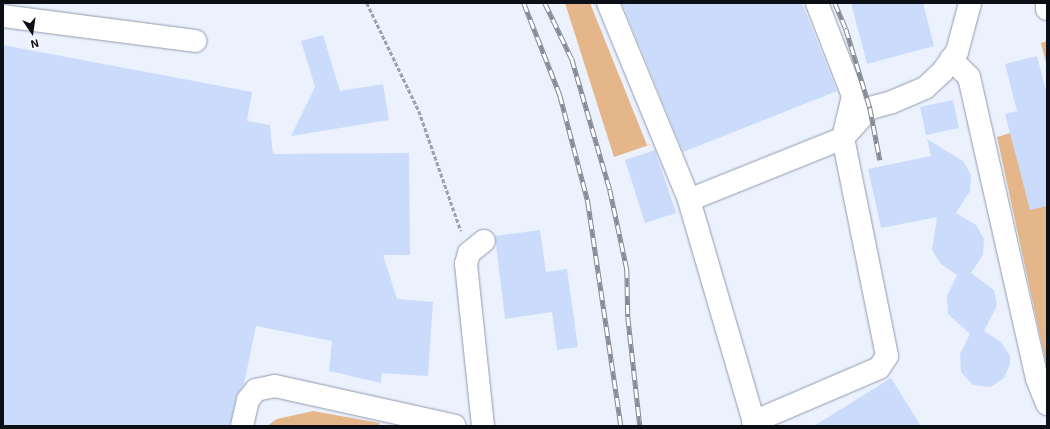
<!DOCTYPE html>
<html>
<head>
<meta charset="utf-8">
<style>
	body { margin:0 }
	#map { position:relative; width:1050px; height:429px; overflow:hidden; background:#ebf2fe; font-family:"Exo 2",sans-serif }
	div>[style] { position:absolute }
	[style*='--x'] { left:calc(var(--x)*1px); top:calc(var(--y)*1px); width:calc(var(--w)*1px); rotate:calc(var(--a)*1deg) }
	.green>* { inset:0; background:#e4b689 }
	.building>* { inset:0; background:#cbdbfb }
	.path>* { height:2.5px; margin-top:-1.25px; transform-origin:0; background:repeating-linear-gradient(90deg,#9ca1ac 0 4px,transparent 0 6px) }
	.roads { filter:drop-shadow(0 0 1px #909aad) drop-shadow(0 0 1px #909aad) }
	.minor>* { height:22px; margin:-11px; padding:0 11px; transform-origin:11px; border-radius:11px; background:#fff }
	.rail>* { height:4.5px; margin-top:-2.25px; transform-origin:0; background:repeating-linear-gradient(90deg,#fff 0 9px,#858a94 0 18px); box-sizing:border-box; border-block:1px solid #858a94 }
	span { translate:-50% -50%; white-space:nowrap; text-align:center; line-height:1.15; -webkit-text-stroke:3px #fff; paint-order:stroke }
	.frame { position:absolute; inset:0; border:4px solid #0c0f16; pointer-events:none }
	.north { position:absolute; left:12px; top:12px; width:40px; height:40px; -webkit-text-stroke:3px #fff; paint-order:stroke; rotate:167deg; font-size:11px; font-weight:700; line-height:16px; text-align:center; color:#0c0f16 }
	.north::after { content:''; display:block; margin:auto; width:14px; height:18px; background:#0c0f16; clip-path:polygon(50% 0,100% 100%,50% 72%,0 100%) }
</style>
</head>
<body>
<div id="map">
	<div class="green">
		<i style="clip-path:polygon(565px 3px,590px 3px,647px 145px,652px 144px,614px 157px)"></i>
		<i style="clip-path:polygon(1047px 41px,1047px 67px,1041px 43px)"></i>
		<i style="clip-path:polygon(1047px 122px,1047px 363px,1046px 363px,997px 137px)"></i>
		<i style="clip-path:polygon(313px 411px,380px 423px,379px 426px,267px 426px,277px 419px)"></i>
	</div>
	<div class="building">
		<i style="clip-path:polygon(622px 3px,802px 3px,837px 91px,683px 152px)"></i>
		<i style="clip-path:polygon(851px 3px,923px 3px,934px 46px,867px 64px)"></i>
		<i style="clip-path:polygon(323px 35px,340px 91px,383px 84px,389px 120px,291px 136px,315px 87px,301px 41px)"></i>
		<i style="clip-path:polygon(3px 45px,252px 92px,247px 121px,270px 125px,273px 154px,409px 153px,410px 255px,383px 255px,397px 299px,433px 302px,428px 376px,382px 373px,381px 383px,329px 371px,332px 341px,256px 326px,244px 384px,236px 397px,230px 426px,3px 426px)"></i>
		<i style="clip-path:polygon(1037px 56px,1047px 94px,1047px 206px,1030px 210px,1005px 114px,1017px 111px,1005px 64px)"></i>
		<i style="clip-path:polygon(953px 100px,959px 128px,926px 135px,920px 107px)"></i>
		<i style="clip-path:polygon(927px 139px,963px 161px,971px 175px,970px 191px,956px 213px,976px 225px,984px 239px,983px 255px,971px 273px,994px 290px,997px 305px,984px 331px,1001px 342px,1010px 356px,1010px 364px,1004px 378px,991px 387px,973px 385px,961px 372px,960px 354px,970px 334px,948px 314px,947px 296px,957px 275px,940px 263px,932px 250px,937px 217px,881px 228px,868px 169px,931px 156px)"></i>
		<i style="clip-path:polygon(655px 150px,676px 213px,645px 223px,625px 160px)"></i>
		<i style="clip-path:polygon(540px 230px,546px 272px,567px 269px,578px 347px,557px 350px,552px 312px,505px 319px,495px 236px)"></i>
		<i style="clip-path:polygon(891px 378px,921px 426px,814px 426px)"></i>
	</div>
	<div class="path">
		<i style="--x:367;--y:3;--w:120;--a:64.3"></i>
		<i style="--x:419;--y:111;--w:127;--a:70.7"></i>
	</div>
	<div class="roads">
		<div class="minor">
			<i style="--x:608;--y:3;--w:213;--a:67.6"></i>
			<i style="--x:689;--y:200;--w:235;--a:73.7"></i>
			<i style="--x:1047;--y:5;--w:4;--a:90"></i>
			<i style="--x:3;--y:16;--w:194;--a:7.4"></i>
			<i style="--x:951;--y:59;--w:25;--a:45"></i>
			<i style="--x:969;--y:77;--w:310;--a:77.3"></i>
			<i style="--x:1037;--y:379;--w:27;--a:68"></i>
			<i style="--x:689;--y:200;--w:166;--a:-21.9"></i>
			<i style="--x:843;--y:138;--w:40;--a:-48"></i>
			<i style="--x:870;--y:108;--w:23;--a:-15"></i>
			<i style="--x:892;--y:102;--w:36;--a:-23"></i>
			<i style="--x:925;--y:88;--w:25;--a:-43"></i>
			<i style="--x:943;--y:71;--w:24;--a:-54"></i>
			<i style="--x:957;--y:52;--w:51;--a:-75.1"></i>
			<i style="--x:753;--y:422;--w:137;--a:-23.2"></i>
			<i style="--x:879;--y:368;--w:14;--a:-56"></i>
			<i style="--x:887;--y:356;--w:222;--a:-101.4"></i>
			<i style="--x:843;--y:138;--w:43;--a:-76.6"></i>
			<i style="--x:853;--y:96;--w:100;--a:-111.2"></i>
			<i style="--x:242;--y:426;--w:27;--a:-77"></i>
			<i style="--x:248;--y:400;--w:13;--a:-51"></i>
			<i style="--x:256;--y:390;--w:19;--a:-12"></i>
			<i style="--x:275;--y:386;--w:184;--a:12.5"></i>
			<i style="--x:483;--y:426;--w:163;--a:-96"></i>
			<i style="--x:466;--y:264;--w:11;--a:-75"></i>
			<i style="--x:469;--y:253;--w:19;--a:-39"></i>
		</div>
	</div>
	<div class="rail">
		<i style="--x:524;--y:3;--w:99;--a:68.6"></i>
		<i style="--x:560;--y:95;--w:111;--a:75.3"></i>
		<i style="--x:588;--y:202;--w:226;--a:81.6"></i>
		<i style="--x:545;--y:3;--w:62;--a:64.3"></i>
		<i style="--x:572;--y:59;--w:136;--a:73.8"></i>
		<i style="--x:610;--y:190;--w:81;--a:77.9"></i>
		<i style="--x:627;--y:269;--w:48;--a:88.8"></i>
		<i style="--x:628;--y:317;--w:110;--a:83.7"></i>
		<i style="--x:835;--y:3;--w:28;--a:67"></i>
		<i style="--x:846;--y:29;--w:83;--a:73.1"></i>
		<i style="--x:870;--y:108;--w:53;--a:79.1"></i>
	</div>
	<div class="frame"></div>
	<div class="north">N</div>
</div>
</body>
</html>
